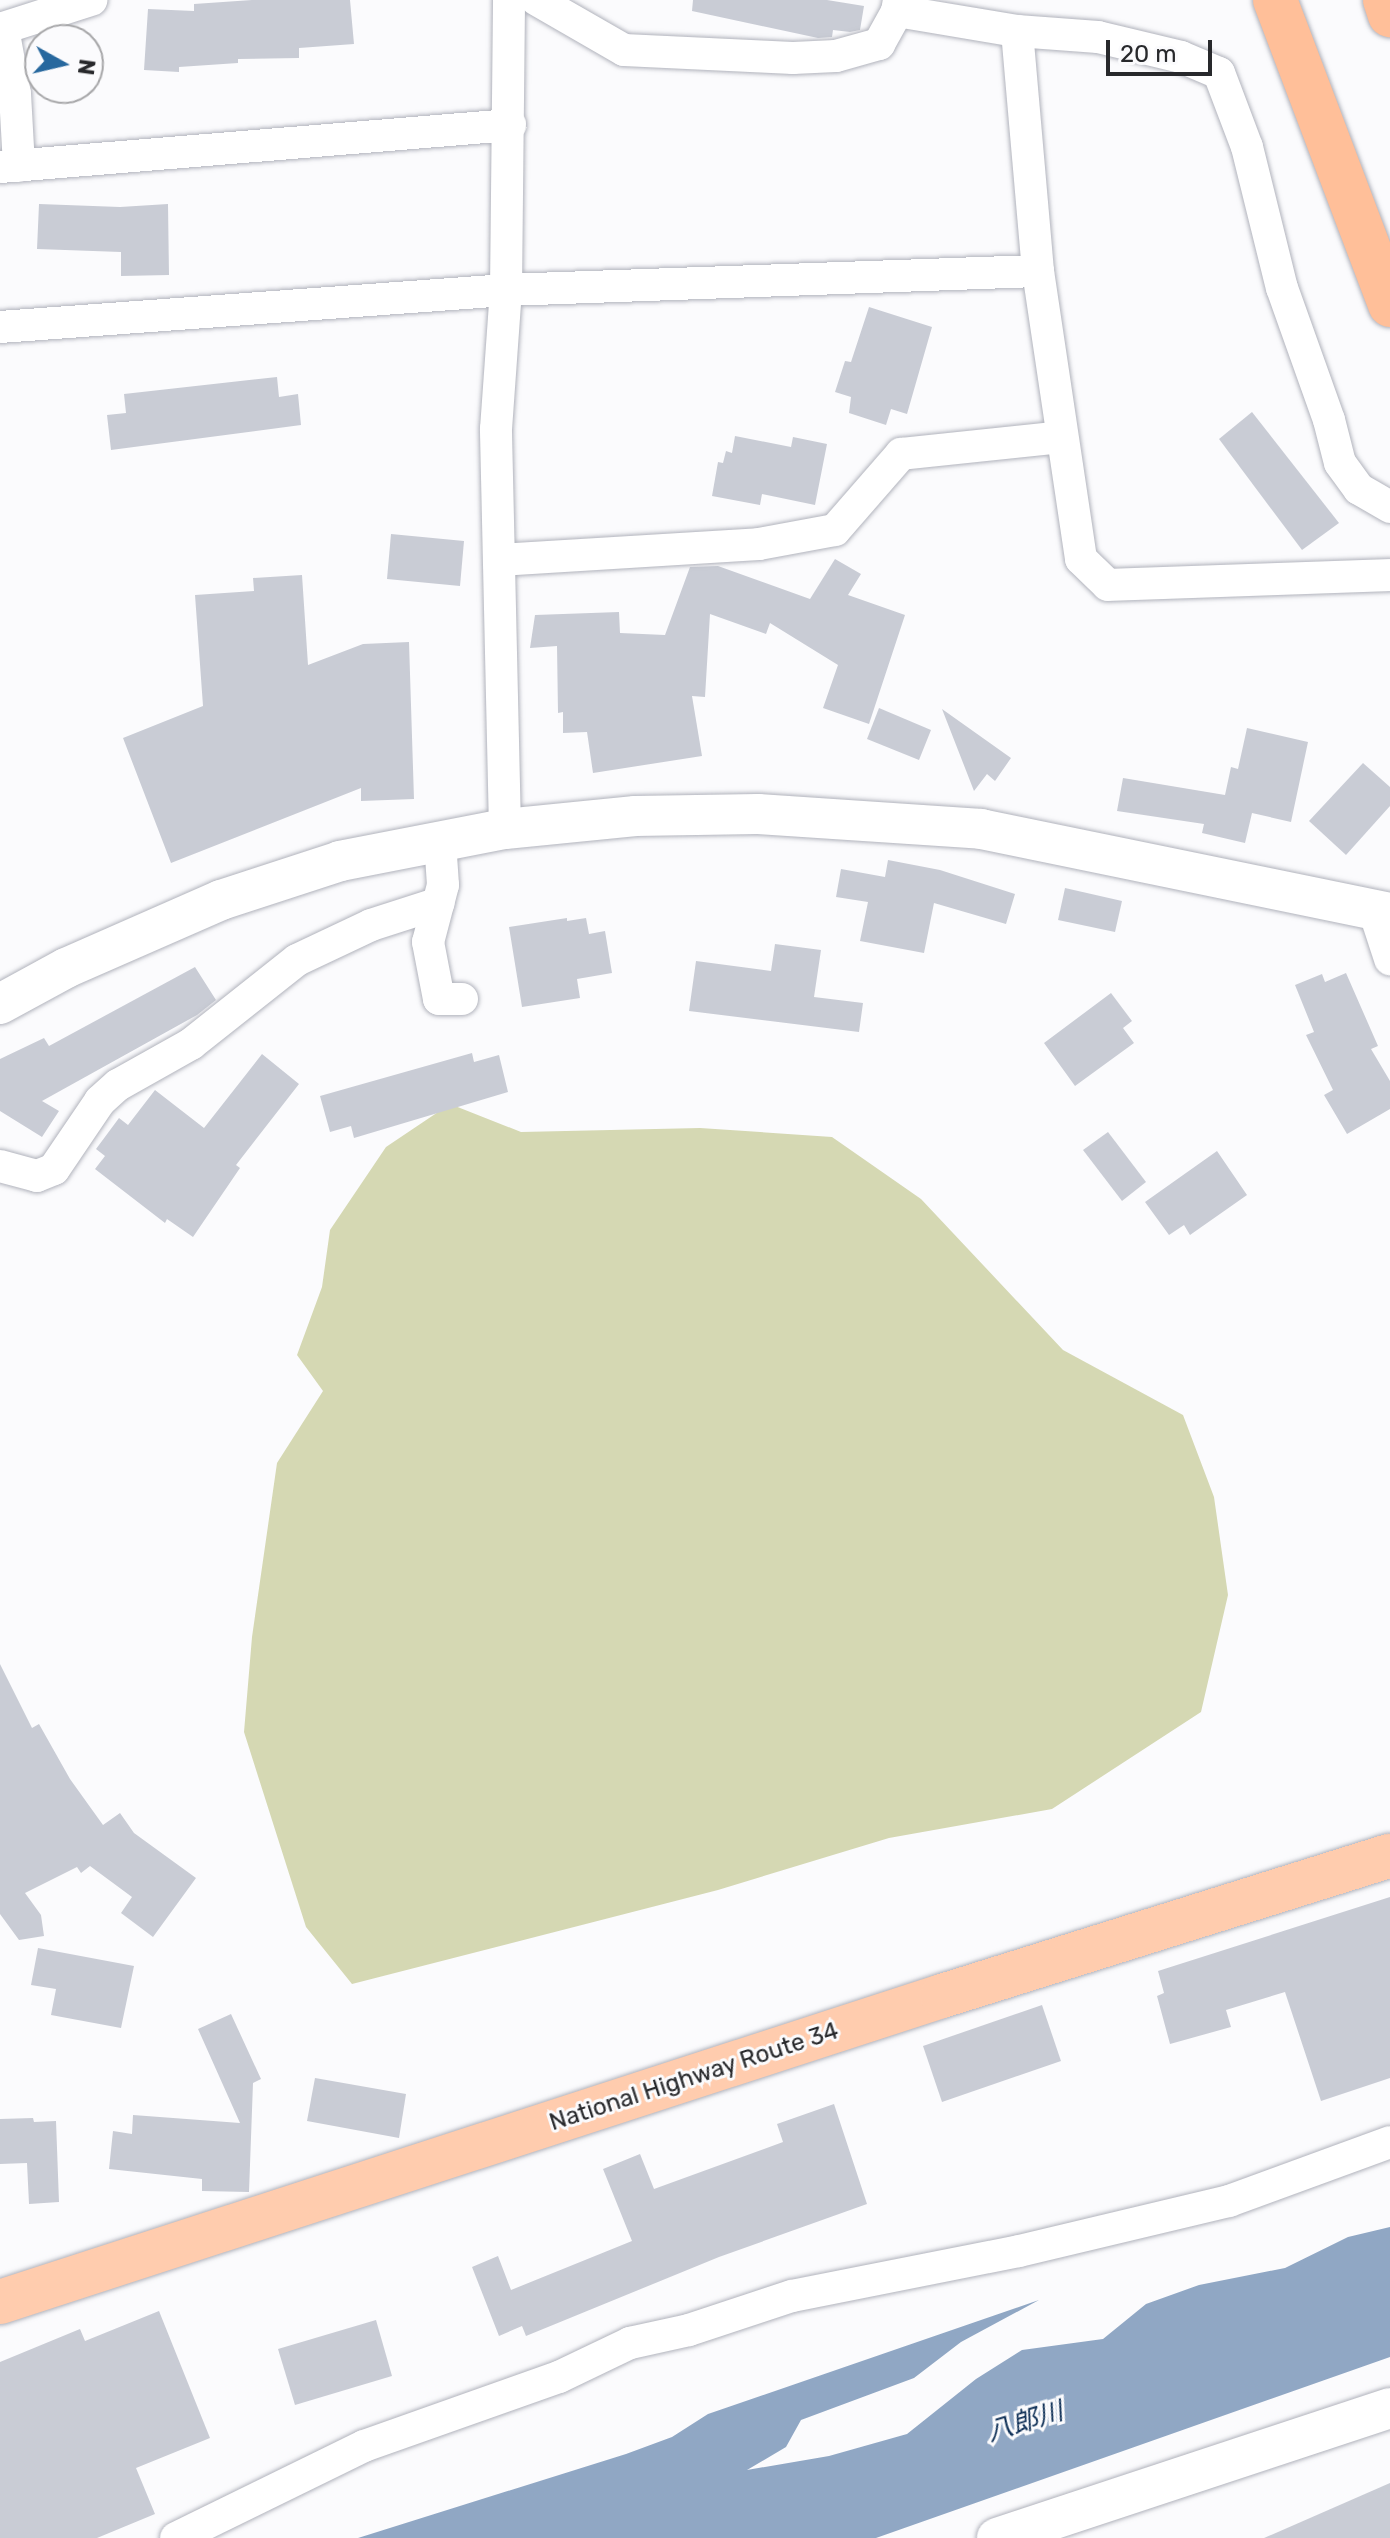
<!DOCTYPE html>
<html>
<head>
<meta charset="utf-8">
<style>
	body { margin:0 }
	#map { position:relative; width:1390px; height:2538px; overflow:hidden; background:#fbfbfd; font-family:Rubik,"Noto Sans JP",sans-serif }
	div>[style] { position:absolute }
	[style*='--x'] { left:calc(var(--x)*1px); top:calc(var(--y)*1px); width:calc(var(--w)*1px); rotate:calc(var(--a)*1deg) }
	.green>* { inset:0; background:#d5d8b3 }
	.water>* { inset:0; background:#90a7c4 }
	.building>* { inset:0; background:#c9ccd5 }
	.roads { filter:drop-shadow(0 0 2px #b1b3bc) drop-shadow(0 0 2px #b1b3bc) }
	.minor>* { height:32px; margin:-16px; padding:0 16px; transform-origin:16px; border-radius:16px; background:#fff }
	.tertiary>* { height:40px; margin:-20px; padding:0 20px; transform-origin:20px; border-radius:20px; background:#fff }
	.trunk>* { height:44px; margin:-22px; padding:0 22px; transform-origin:22px; border-radius:22px; background:#ffccae }
	.motorway>* { height:44px; margin:-22px; padding:0 22px; transform-origin:22px; border-radius:22px; background:#ffbf99 }
	span { translate:-50% -50%; white-space:nowrap; text-align:center; line-height:1.15; -webkit-text-stroke:6px #fbfbfd; paint-order:stroke }
	.street-label { font-size:24px; color:#28292c }
	.water-label { font-size:26px; color:#0e2f56; font-style:italic }
	.north { position:absolute; left:24px; top:24px; width:80px; height:80px; box-sizing:border-box; background:#fbfbfd; border:2px solid #a7a7a9; border-radius:50%; rotate:98deg; font-size:22px; font-weight:700; line-height:32px; text-align:center; color:#28292c }
	.north::after { content:''; display:block; margin:auto; width:28px; height:36px; background:#27689e; clip-path:polygon(50% 0,100% 100%,50% 72%,0 100%) }
	.scale { position:absolute; left:1106px; top:40px; width:106px; height:36px; box-sizing:border-box; border:4px solid #28292c; border-top:0; padding-left:10px; font-size:24px; line-height:28px; white-space:nowrap; color:#28292c; -webkit-text-stroke:6px #fbfbfd; paint-order:stroke }
</style>
</head>
<body>
<div id="map">
	<div class="green">
		<i style="clip-path:polygon(450px 1104px,521px 1132px,700px 1128px,832px 1137px,921px 1199px,1063px 1350px,1183px 1415px,1214px 1497px,1228px 1595px,1201px 1712px,1052px 1809px,889px 1838px,718px 1890px,352px 1984px,306px 1927px,244px 1732px,252px 1637px,277px 1463px,323px 1391px,297px 1355px,322px 1287px,330px 1230px,386px 1147px)"></i>
	</div>
	<div class="water">
		<i style="clip-path:polygon(1390px 2227px,1390px 2357px,876px 2538px,358px 2538px,626px 2454px,672px 2437px,708px 2414px,1039px 2300px,961px 2342px,914px 2378px,801px 2420px,786px 2447px,747px 2470px,829px 2456px,907px 2434px,976px 2379px,1022px 2350px,1103px 2339px,1146px 2304px,1199px 2285px,1285px 2268px,1348px 2237px)"></i>
	</div>
	<div class="building">
		<i style="clip-path:polygon(252px 0,350px 0,354px 44px,299px 48px,299px 58px,238px 59px,238px 63px,179px 67px,179px 72px,144px 70px,148px 9px,194px 11px,194px 4px)"></i>
		<i style="clip-path:polygon(693px 0,827px 0,864px 6px,860px 30px,850px 32px,833px 30px,832px 37px,818px 38px,692px 11px)"></i>
		<i style="clip-path:polygon(39px 204px,120px 207px,168px 204px,169px 275px,121px 276px,121px 252px,37px 249px)"></i>
		<i style="clip-path:polygon(869px 307px,932px 327px,907px 414px,891px 409px,886px 425px,849px 413px,851px 397px,835px 392px,845px 361px,851px 362px)"></i>
		<i style="clip-path:polygon(277px 377px,279px 397px,298px 394px,301px 425px,111px 450px,107px 415px,126px 413px,124px 394px)"></i>
		<i style="clip-path:polygon(1252px 412px,1339px 523px,1302px 550px,1219px 439px)"></i>
		<i style="clip-path:polygon(735px 436px,791px 447px,793px 437px,827px 444px,815px 505px,762px 494px,760px 505px,712px 496px,718px 462px,723px 463px,726px 451px,732px 453px)"></i>
		<i style="clip-path:polygon(391px 534px,464px 541px,460px 586px,387px 579px)"></i>
		<i style="clip-path:polygon(835px 559px,861px 574px,848px 595px,905px 615px,869px 724px,823px 708px,838px 665px,770px 623px,766px 634px,710px 614px,705px 697px,692px 696px,702px 756px,593px 773px,587px 732px,563px 733px,563px 712px,558px 713px,557px 646px,530px 648px,535px 615px,619px 612px,620px 633px,665px 635px,690px 567px,718px 566px,810px 599px)"></i>
		<i style="clip-path:polygon(302px 575px,308px 665px,363px 644px,409px 642px,414px 799px,361px 801px,361px 788px,171px 863px,123px 738px,203px 706px,195px 595px,254px 591px,253px 578px)"></i>
		<i style="clip-path:polygon(879px 708px,931px 730px,919px 760px,867px 739px)"></i>
		<i style="clip-path:polygon(942px 709px,1011px 758px,995px 781px,987px 774px,974px 791px)"></i>
		<i style="clip-path:polygon(1247px 728px,1308px 742px,1291px 822px,1252px 813px,1245px 843px,1202px 833px,1204px 824px,1117px 811px,1123px 778px,1225px 795px,1231px 767px,1238px 769px)"></i>
		<i style="clip-path:polygon(1363px 763px,1390px 787px,1390px 806px,1346px 855px,1309px 821px)"></i>
		<i style="clip-path:polygon(888px 860px,940px 870px,1015px 894px,1006px 924px,934px 903px,924px 953px,860px 941px,868px 902px,836px 897px,841px 869px,885px 877px)"></i>
		<i style="clip-path:polygon(1065px 888px,1122px 901px,1115px 932px,1058px 920px)"></i>
		<i style="clip-path:polygon(567px 918px,567px 921px,586px 918px,589px 934px,605px 931px,612px 973px,577px 979px,580px 998px,522px 1007px,509px 927px)"></i>
		<i style="clip-path:polygon(775px 944px,821px 950px,814px 997px,863px 1003px,859px 1032px,689px 1011px,696px 961px,771px 971px)"></i>
		<i style="clip-path:polygon(195px 967px,216px 1000px,197px 1015px,42px 1101px,59px 1111px,42px 1137px,0 1111px,0 1059px,44px 1038px,49px 1046px)"></i>
		<i style="clip-path:polygon(1346px 973px,1378px 1046px,1371px 1049px,1390px 1081px,1390px 1109px,1347px 1134px,1324px 1095px,1333px 1090px,1306px 1035px,1314px 1032px,1295px 985px,1322px 974px,1325px 982px)"></i>
		<i style="clip-path:polygon(1111px 993px,1132px 1021px,1123px 1028px,1134px 1043px,1075px 1086px,1044px 1043px)"></i>
		<i style="clip-path:polygon(472px 1053px,474px 1062px,499px 1055px,508px 1092px,354px 1138px,351px 1126px,330px 1132px,320px 1096px)"></i>
		<i style="clip-path:polygon(262px 1054px,299px 1084px,236px 1165px,240px 1168px,193px 1237px,167px 1219px,165px 1223px,95px 1169px,105px 1156px,96px 1149px,119px 1118px,128px 1125px,155px 1090px,204px 1128px)"></i>
		<i style="clip-path:polygon(1108px 1132px,1146px 1182px,1122px 1201px,1083px 1150px)"></i>
		<i style="clip-path:polygon(1217px 1151px,1247px 1195px,1190px 1235px,1184px 1225px,1169px 1235px,1145px 1202px)"></i>
		<i style="clip-path:polygon(0 1664px,32px 1728px,39px 1724px,70px 1779px,103px 1825px,120px 1813px,134px 1833px,196px 1878px,153px 1937px,121px 1913px,132px 1897px,90px 1866px,81px 1873px,77px 1867px,25px 1893px,41px 1915px,44px 1936px,19px 1940px,0 1914px)"></i>
		<i style="clip-path:polygon(1390px 1897px,1390px 2078px,1321px 2101px,1285px 1992px,1226px 2010px,1231px 2027px,1170px 2044px,1157px 1996px,1164px 1993px,1158px 1971px)"></i>
		<i style="clip-path:polygon(38px 1948px,134px 1966px,121px 2028px,51px 2015px,56px 1989px,31px 1985px)"></i>
		<i style="clip-path:polygon(1042px 2005px,1061px 2061px,942px 2102px,923px 2046px)"></i>
		<i style="clip-path:polygon(231px 2014px,261px 2079px,253px 2083px,249px 2192px,202px 2191px,202px 2179px,109px 2169px,113px 2131px,132px 2134px,133px 2115px,240px 2123px,198px 2029px)"></i>
		<i style="clip-path:polygon(315px 2078px,406px 2094px,399px 2138px,307px 2121px)"></i>
		<i style="clip-path:polygon(834px 2104px,867px 2204px,719px 2257px,526px 2336px,522px 2326px,499px 2336px,472px 2267px,498px 2256px,511px 2290px,632px 2241px,603px 2169px,640px 2154px,654px 2189px,783px 2142px,777px 2124px)"></i>
		<i style="clip-path:polygon(33px 2118px,34px 2122px,56px 2121px,59px 2202px,29px 2204px,27px 2163px,0 2164px,0 2119px)"></i>
		<i style="clip-path:polygon(159px 2311px,210px 2438px,136px 2468px,155px 2514px,97px 2538px,0 2538px,0 2362px,80px 2329px,85px 2341px)"></i>
		<i style="clip-path:polygon(376px 2320px,392px 2376px,295px 2405px,278px 2349px)"></i>
		<i style="clip-path:polygon(1390px 2483px,1390px 2538px,1264px 2538px)"></i>
	</div>
	<div class="roads">
		<div class="minor">
			<i style="--x:537;--y:0;--w:100;--a:29.9"></i>
			<i style="--x:624;--y:50;--w:169;--a:2.7"></i>
			<i style="--x:793;--y:58;--w:43;--a:-2.7"></i>
			<i style="--x:836;--y:56;--w:45;--a:-15.6"></i>
			<i style="--x:879;--y:44;--w:38;--a:-61"></i>
			<i style="--x:899;--y:0;--w:11;--a:100"></i>
			<i style="--x:897;--y:11;--w:122;--a:9.5"></i>
			<i style="--x:1017;--y:31;--w:241;--a:85"></i>
			<i style="--x:1038;--y:271;--w:291;--a:81.5"></i>
			<i style="--x:1081;--y:559;--w:37;--a:44"></i>
			<i style="--x:1108;--y:585;--w:282;--a:-2"></i>
			<i style="--x:3;--y:28;--w:67;--a:79.7"></i>
			<i style="--x:15;--y:94;--w:72;--a:86.8"></i>
			<i style="--x:0;--y:29;--w:96;--a:-17.7"></i>
			<i style="--x:1017;--y:31;--w:81;--a:4.2"></i>
			<i style="--x:1098;--y:37;--w:85;--a:13.5"></i>
			<i style="--x:1181;--y:57;--w:41;--a:22.8"></i>
			<i style="--x:1219;--y:73;--w:79;--a:69.3"></i>
			<i style="--x:1247;--y:147;--w:145;--a:76.1"></i>
			<i style="--x:1282;--y:288;--w:140;--a:70.4"></i>
			<i style="--x:1329;--y:420;--w:44;--a:75.7"></i>
			<i style="--x:1340;--y:463;--w:32;--a:54"></i>
			<i style="--x:1359;--y:489;--w:36;--a:30"></i>
			<i style="--x:0;--y:167;--w:512;--a:-4.71"></i>
			<i style="--x:0;--y:327;--w:507;--a:-4.18"></i>
			<i style="--x:506;--y:290;--w:532;--a:-2.05"></i>
			<i style="--x:499;--y:560;--w:260;--a:-3.5"></i>
			<i style="--x:759;--y:544;--w:77;--a:-10.4"></i>
			<i style="--x:835;--y:530;--w:101;--a:-49"></i>
			<i style="--x:901;--y:454;--w:162;--a:-6"></i>
			<i style="--x:505;--y:829;--w:400;--a:-91.3"></i>
			<i style="--x:496;--y:429;--w:139;--a:-85.9"></i>
			<i style="--x:506;--y:290;--w:290;--a:-89.4"></i>
			<i style="--x:440;--y:841;--w:44;--a:86.1"></i>
			<i style="--x:443;--y:885;--w:59;--a:104.7"></i>
			<i style="--x:428;--y:942;--w:58;--a:79.1"></i>
			<i style="--x:439;--y:999;--w:23;--a:0"></i>
			<i style="--x:1374;--y:910;--w:52;--a:71.9"></i>
			<i style="--x:0;--y:1166;--w:38;--a:15"></i>
			<i style="--x:37;--y:1176;--w:18;--a:-22"></i>
			<i style="--x:54;--y:1169;--w:82;--a:-55.9"></i>
			<i style="--x:100;--y:1101;--w:24;--a:-42"></i>
			<i style="--x:118;--y:1085;--w:84;--a:-29.3"></i>
			<i style="--x:191;--y:1044;--w:135;--a:-38.4"></i>
			<i style="--x:297;--y:960;--w:82;--a:-25.3"></i>
			<i style="--x:371;--y:925;--w:71;--a:-17.9"></i>
			<i style="--x:176;--y:2538;--w:209;--a:-26.1"></i>
			<i style="--x:364;--y:2446;--w:207;--a:-19.5"></i>
			<i style="--x:559;--y:2377;--w:79;--a:-25.6"></i>
			<i style="--x:630;--y:2343;--w:60;--a:-12.4"></i>
			<i style="--x:689;--y:2330;--w:108;--a:-18.3"></i>
			<i style="--x:792;--y:2296;--w:231;--a:-11.2"></i>
			<i style="--x:1019;--y:2251;--w:216;--a:-13.4"></i>
			<i style="--x:1229;--y:2201;--w:171;--a:-20.1"></i>
		</div>
		<div class="tertiary">
			<i style="--x:0;--y:1004;--w:75;--a:-28.6"></i>
			<i style="--x:66;--y:968;--w:169;--a:-23.7"></i>
			<i style="--x:221;--y:900;--w:125;--a:-18.1"></i>
			<i style="--x:340;--y:861;--w:168;--a:-11"></i>
			<i style="--x:505;--y:829;--w:131;--a:-5.7"></i>
			<i style="--x:635;--y:816;--w:123;--a:-0.9"></i>
			<i style="--x:758;--y:814;--w:224;--a:3.8"></i>
			<i style="--x:981;--y:829;--w:418;--a:11.6"></i>
			<i style="--x:997;--y:2538;--w:414;--a:-18.3"></i>
		</div>
		<div class="trunk">
			<i style="--x:0;--y:2302;--w:990;--a:-18"></i>
			<i style="--x:942;--y:1996;--w:469;--a:-17.4"></i>
		</div>
		<div class="motorway">
			<i style="--x:1275;--y:0;--w:326;--a:69.3"></i>
			<i style="--x:1385;--y:0;--w:16;--a:72"></i>
		</div>
	</div>
	<div class="street-label">
		<span style="left:694px;top:2077px;rotate:-18deg">National Highway Route 34</span>
	</div>
	<div class="water-label">
		<span style="left:1025px;top:2422px;rotate:-17deg">八郎川</span>
	</div>
	<div class="north">N</div>
	<div class="scale">20 m</div>
</div>
</body>
</html>
